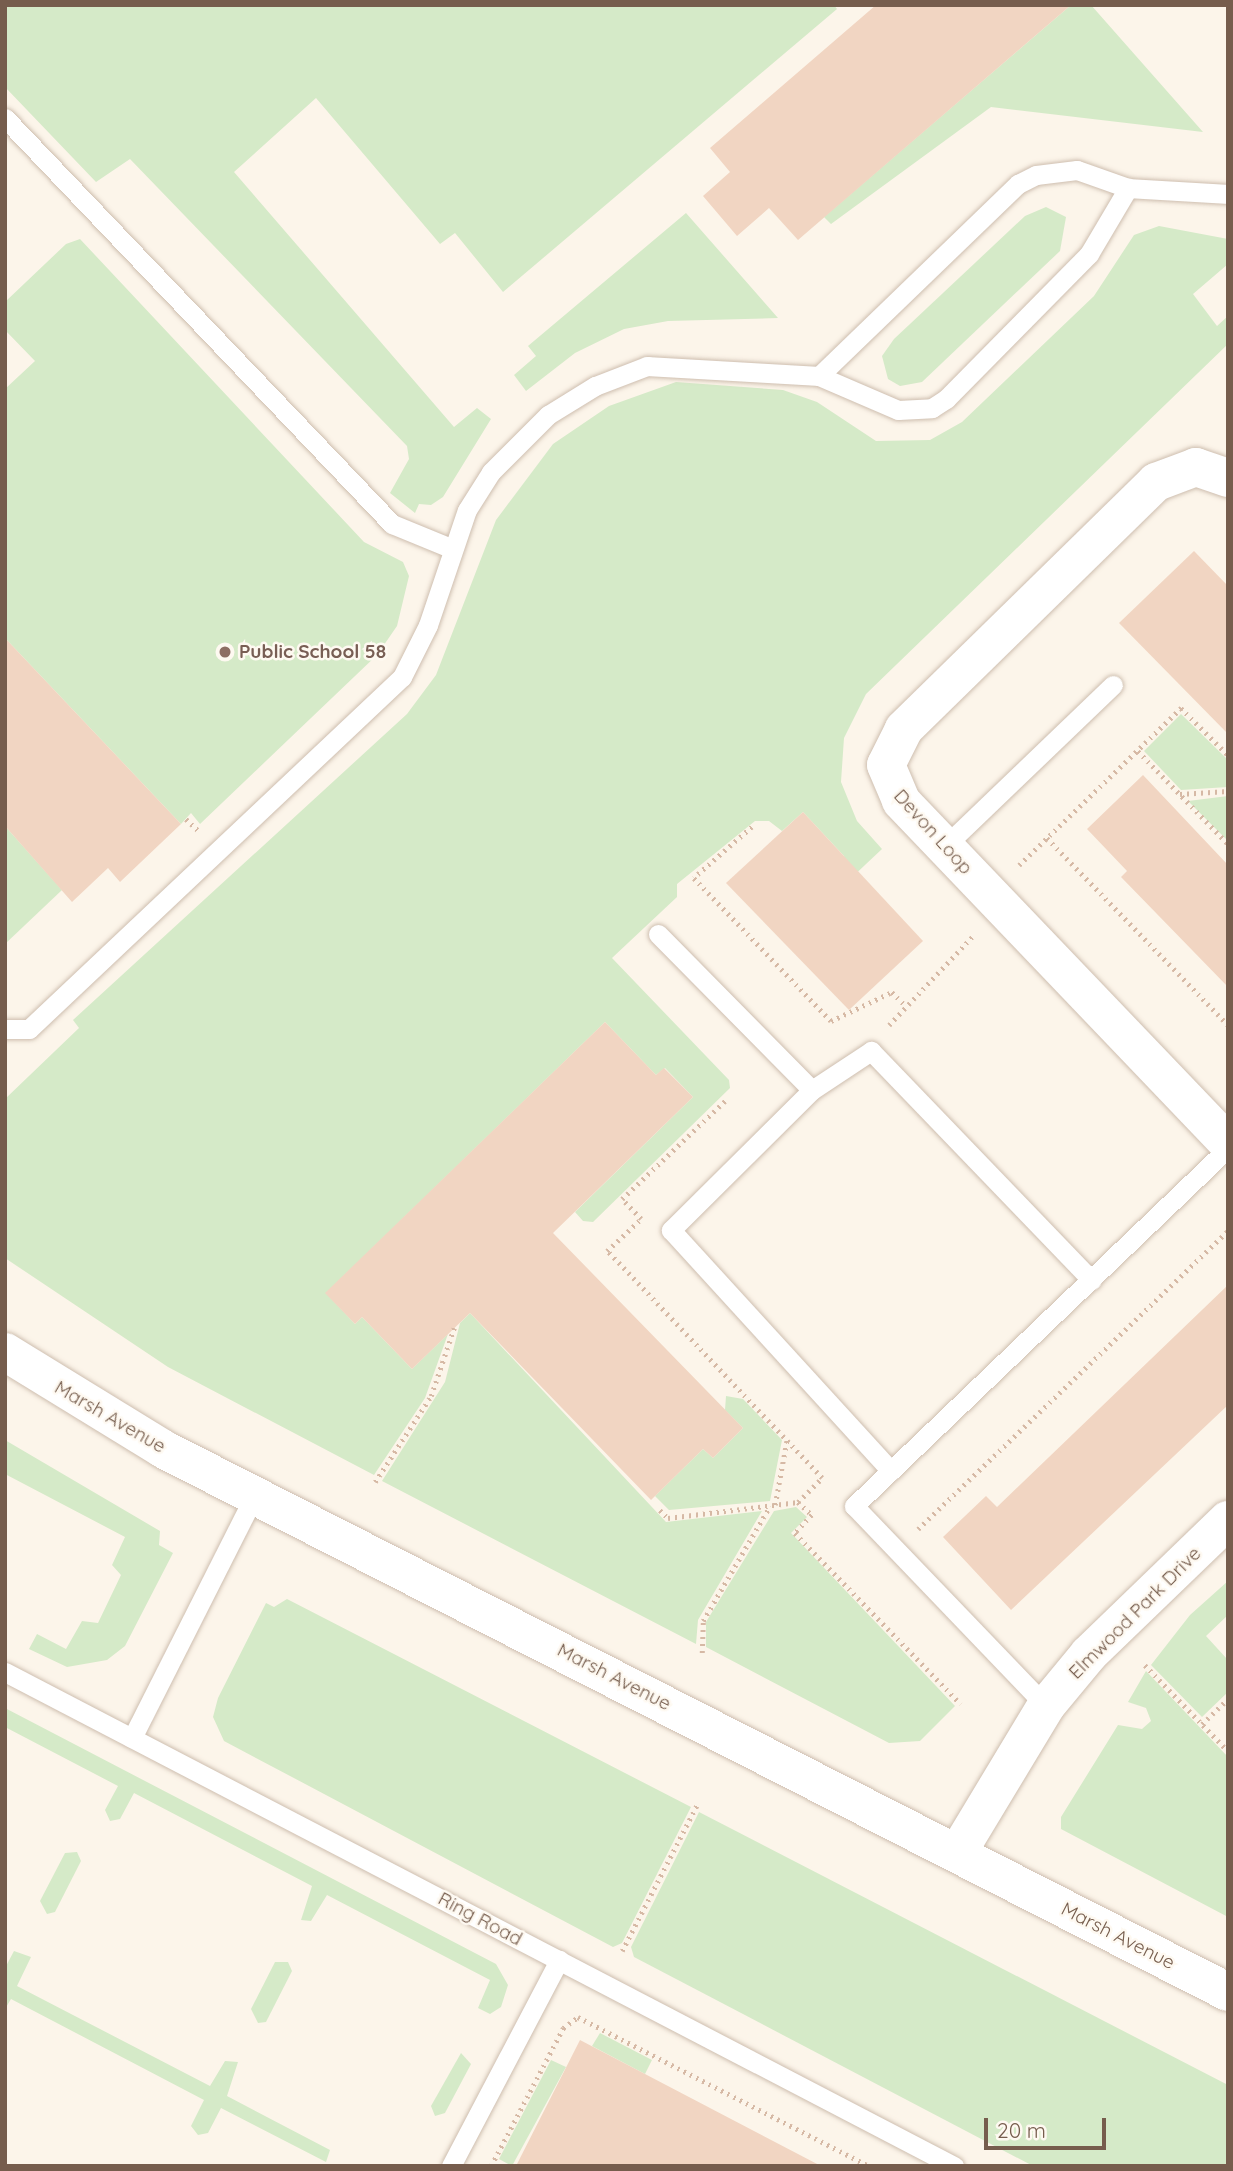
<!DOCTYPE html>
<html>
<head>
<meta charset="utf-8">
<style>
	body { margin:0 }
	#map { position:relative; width:1233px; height:2171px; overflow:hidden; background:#fcf5ea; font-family:Quicksand,sans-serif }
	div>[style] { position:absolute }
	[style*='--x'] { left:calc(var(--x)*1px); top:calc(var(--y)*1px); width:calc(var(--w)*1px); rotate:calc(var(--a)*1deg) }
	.green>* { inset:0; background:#d5eac8 }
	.building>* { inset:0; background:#f1d5c2 }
	.path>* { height:4.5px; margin-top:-2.25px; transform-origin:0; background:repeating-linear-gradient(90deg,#d6b9a5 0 2px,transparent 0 7px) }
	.roads { filter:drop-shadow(0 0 2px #cebeaf) drop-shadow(0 0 2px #cebeaf) }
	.service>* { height:19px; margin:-9.5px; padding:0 9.5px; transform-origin:9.5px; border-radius:9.5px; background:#fff }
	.minor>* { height:38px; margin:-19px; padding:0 19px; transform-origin:19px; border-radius:19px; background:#fff }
	.tertiary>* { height:38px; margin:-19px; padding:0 19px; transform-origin:19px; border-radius:19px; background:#fff }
	.dots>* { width:19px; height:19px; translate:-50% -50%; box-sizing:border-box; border:4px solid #fef9f1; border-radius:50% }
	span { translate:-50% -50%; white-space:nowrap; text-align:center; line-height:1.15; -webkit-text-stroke:5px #fef9f1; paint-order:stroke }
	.education-label { font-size:19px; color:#785e54; font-weight:700 }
	.left { translate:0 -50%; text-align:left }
	.street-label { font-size:19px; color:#765d4d }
	.frame { position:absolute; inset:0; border:7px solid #765d4d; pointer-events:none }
	.scale { position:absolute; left:984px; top:2118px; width:122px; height:32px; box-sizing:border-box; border:4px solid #765d4d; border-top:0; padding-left:9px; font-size:21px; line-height:24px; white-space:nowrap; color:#765d4d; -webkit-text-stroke:5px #fef9f1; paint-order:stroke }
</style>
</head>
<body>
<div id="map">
	<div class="green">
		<i style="clip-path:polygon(5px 5px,834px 5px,837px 9px,503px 292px,455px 233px,440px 244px,316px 98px,234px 172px,454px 427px,477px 408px,491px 419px,443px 497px,431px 505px,419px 504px,415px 513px,390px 493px,409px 459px,407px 446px,130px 159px,96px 182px,5px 87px)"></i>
		<i style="clip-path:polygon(1071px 5px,1091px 5px,1203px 132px,991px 107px,831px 224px,824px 217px)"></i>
		<i style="clip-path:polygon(1046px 207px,1066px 217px,1060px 251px,922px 382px,900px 386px,888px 379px,882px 356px,894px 339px,1025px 216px)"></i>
		<i style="clip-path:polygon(686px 213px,778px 318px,668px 321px,624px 329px,575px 353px,526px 391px,514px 375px,536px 356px,528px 346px)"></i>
		<i style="clip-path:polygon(1159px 226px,1228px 239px,1228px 264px,1193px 294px,1217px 326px,1228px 316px,1228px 344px,866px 694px,844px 738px,841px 782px,857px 821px,882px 849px,848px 881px,844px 856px,803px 812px,782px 831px,769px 821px,755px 821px,677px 884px,677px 897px,612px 958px,729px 1080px,730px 1088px,593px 1222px,583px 1221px,575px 1212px,693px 1097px,665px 1068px,656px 1075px,605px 1022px,326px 1293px,355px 1324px,362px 1317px,412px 1369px,448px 1334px,425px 1398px,374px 1475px,168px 1367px,5px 1258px,5px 1099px,79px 1028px,73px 1020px,407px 714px,436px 675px,496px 520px,553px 444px,609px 406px,676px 382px,783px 390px,817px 402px,876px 441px,930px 440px,962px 422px,1094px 296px,1134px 235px)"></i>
		<i style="clip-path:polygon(80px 239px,364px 542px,403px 562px,409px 576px,397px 626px,377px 655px,200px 824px,191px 813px,181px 824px,5px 638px,5px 389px,35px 361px,5px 330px,5px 302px,66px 244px)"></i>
		<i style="clip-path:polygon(1181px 714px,1228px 760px,1228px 787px,1181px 790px,1144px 751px)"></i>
		<i style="clip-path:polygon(1228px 796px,1228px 841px,1188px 801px)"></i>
		<i style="clip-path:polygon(5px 826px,62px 890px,5px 944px)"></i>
		<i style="clip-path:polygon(470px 1313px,666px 1522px,762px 1511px,698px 1620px,696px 1644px,382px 1481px,445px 1382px,460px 1323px)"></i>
		<i style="clip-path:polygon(726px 1396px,743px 1399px,782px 1440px,770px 1501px,669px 1510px,655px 1496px,703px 1449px,713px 1458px,743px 1428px,725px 1410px)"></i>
		<i style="clip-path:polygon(5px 1440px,160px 1531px,159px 1545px,173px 1553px,125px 1646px,107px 1660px,67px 1667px,29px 1649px,37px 1634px,66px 1649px,82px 1621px,98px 1623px,121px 1575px,112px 1565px,125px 1537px,5px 1474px)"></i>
		<i style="clip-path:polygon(796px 1507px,807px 1517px,791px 1533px,955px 1706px,920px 1741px,889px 1743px,706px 1647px,706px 1622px,774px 1511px)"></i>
		<i style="clip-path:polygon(1228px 1581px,1228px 1615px,1206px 1636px,1227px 1659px,1228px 1692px,1202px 1717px,1151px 1665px,1190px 1615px)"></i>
		<i style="clip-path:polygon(287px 1599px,691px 1807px,622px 1943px,613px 1947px,224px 1741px,213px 1717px,218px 1698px,266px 1603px,274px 1607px)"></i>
		<i style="clip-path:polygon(1146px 1671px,1228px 1757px,1228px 1917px,1061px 1829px,1061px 1817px,1118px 1725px,1142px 1729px,1151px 1721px,1146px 1708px,1128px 1702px)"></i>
		<i style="clip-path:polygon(5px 1708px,496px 1964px,508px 1985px,501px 2007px,490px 2014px,478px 2008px,490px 1980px,327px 1895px,311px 1921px,301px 1920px,312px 1886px,134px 1793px,120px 1819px,110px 1821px,105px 1810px,118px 1786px,5px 1727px)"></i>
		<i style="clip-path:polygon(699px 1812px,1228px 2085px,1228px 2166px,1033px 2166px,634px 1957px,631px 1947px)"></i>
		<i style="clip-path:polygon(77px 1852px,81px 1861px,55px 1912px,47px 1914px,40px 1901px,65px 1853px)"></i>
		<i style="clip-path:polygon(14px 1951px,31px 1957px,17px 1986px,210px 2086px,225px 2061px,238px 2062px,227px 2096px,330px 2150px,326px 2162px,221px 2108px,208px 2133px,198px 2135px,191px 2126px,204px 2100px,11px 1999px,5px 2009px,5px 1968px)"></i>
		<i style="clip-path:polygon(275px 1962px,288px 1962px,292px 1971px,266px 2022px,258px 2023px,251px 2009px)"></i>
		<i style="clip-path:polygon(600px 2033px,652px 2060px,645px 2074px,592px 2046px)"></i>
		<i style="clip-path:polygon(461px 2053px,471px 2064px,445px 2113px,435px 2116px,431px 2106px)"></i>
		<i style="clip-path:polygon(551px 2060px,566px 2067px,512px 2166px,499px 2159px)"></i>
	</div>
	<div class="building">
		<i style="clip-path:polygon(876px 5px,1071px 5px,798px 240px,769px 208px,737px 236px,703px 196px,730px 172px,710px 148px)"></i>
		<i style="clip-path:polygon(1194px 551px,1228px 586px,1228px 734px,1119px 623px)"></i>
		<i style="clip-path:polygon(5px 638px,181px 824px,120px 882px,108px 868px,72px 902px,5px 826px)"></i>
		<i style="clip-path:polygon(1143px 775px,1228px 865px,1228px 987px,1121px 877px,1127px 871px,1087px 829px)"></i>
		<i style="clip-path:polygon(803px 812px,923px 941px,849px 1010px,726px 883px)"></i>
		<i style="clip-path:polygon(605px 1022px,656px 1075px,664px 1068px,693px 1097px,553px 1233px,743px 1428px,713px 1458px,703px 1449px,651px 1500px,470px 1313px,412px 1369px,362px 1317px,355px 1324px,325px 1293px)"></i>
		<i style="clip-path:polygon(1228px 1285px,1228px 1405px,1011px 1610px,943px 1537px,986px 1496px,997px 1507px)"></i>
		<i style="clip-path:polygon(580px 2040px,645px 2074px,821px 2166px,516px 2166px)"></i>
	</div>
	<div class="path">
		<i style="--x:1138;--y:751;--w:129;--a:45.9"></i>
		<i style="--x:1180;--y:794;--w:48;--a:-3.6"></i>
		<i style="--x:186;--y:819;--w:16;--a:43"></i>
		<i style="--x:752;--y:827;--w:77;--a:138.7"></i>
		<i style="--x:694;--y:878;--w:198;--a:46.2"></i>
		<i style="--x:831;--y:1021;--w:68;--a:-25.4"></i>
		<i style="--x:892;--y:992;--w:17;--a:45"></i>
		<i style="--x:1047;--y:838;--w:260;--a:45.9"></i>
		<i style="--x:1019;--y:865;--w:226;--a:-44.1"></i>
		<i style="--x:1181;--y:708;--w:66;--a:45"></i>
		<i style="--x:889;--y:1025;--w:121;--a:-46.7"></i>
		<i style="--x:375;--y:1482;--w:103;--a:-56.9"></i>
		<i style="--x:431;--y:1396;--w:72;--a:-71.3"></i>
		<i style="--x:798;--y:1502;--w:19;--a:43"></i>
		<i style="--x:812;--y:1515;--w:25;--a:133"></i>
		<i style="--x:795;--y:1533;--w:238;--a:45.9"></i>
		<i style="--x:775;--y:1505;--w:67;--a:-79.7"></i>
		<i style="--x:660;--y:1510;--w:11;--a:45"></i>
		<i style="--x:668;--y:1518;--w:131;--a:-7"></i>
		<i style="--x:798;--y:1502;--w:34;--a:-45"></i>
		<i style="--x:822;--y:1478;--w:313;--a:-133.4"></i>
		<i style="--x:607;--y:1251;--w:47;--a:-43.3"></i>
		<i style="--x:641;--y:1219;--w:28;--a:-134"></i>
		<i style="--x:622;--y:1199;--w:146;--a:-43.6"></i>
		<i style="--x:918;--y:1529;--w:430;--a:-43.9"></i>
		<i style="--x:702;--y:1653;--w:32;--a:-88"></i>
		<i style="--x:703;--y:1621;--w:133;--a:-59.8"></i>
		<i style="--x:1145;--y:1665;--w:120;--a:46"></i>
		<i style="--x:1202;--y:1724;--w:36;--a:-44"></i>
		<i style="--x:622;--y:1951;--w:166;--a:-62.8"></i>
		<i style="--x:491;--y:2166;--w:156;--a:-62.4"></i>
		<i style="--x:563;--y:2028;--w:19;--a:-36"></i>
		<i style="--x:578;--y:2017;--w:327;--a:27.1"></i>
	</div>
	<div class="roads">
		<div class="service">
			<i style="--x:5;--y:118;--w:561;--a:46.37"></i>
			<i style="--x:392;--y:524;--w:66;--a:22.3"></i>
			<i style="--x:819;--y:376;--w:86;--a:23.3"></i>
			<i style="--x:898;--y:410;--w:34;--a:-3"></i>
			<i style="--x:932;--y:408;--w:17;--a:-33"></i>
			<i style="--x:946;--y:399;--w:204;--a:-45.4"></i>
			<i style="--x:1089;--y:254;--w:77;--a:-59.4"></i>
			<i style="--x:944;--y:847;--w:234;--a:-43.8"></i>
			<i style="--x:658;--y:934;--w:219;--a:45.4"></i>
			<i style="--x:812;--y:1090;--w:71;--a:-33.5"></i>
			<i style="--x:871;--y:1051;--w:318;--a:46.1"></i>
			<i style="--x:5;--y:1029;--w:24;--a:0"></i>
			<i style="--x:29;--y:1029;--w:513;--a:-43.34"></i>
			<i style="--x:402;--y:677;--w:58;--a:-63.4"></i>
			<i style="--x:428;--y:625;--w:121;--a:-71.3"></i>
			<i style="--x:467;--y:510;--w:45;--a:-57.7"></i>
			<i style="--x:491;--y:472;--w:81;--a:-45"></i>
			<i style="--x:548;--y:415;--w:55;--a:-31.7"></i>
			<i style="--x:595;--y:386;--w:56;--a:-21"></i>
			<i style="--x:647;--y:366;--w:172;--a:3.3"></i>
			<i style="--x:819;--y:376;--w:277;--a:-44"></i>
			<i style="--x:1018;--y:184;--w:20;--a:-27"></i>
			<i style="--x:1036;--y:175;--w:41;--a:-7"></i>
			<i style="--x:1077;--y:170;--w:54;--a:19.4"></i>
			<i style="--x:1128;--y:188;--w:100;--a:3.4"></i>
			<i style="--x:812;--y:1090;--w:199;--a:135.2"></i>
			<i style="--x:671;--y:1230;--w:326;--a:47.6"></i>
			<i style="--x:5;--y:1672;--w:1070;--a:27.5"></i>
			<i style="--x:1046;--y:1706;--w:277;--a:-133.8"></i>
			<i style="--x:854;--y:1506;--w:518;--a:-43.75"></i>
			<i style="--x:132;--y:1738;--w:271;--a:-63.2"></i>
			<i style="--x:451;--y:2166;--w:233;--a:-62.3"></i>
		</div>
		<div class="minor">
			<i style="--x:1228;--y:478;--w:34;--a:-161"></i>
			<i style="--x:1196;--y:467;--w:43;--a:159.4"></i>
			<i style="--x:1156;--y:482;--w:353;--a:135.6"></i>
			<i style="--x:904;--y:729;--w:40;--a:116.6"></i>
			<i style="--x:886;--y:765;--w:39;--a:67"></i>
			<i style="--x:901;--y:801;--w:473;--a:46.3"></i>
			<i style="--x:958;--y:1852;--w:170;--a:-58.9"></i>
			<i style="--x:1046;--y:1706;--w:67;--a:-50.4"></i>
			<i style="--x:1089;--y:1654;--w:193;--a:-44"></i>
		</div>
		<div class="tertiary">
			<i style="--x:5;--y:1352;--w:185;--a:31.5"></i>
			<i style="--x:163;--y:1449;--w:1195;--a:27.02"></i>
		</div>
	</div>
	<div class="dots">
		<i style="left:225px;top:652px;background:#8d6e63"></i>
	</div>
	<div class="education-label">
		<span class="left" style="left:239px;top:652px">Public School 58</span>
	</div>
	<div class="street-label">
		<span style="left:933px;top:832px;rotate:48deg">Devon Loop</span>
		<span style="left:110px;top:1417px;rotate:30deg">Marsh Avenue</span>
		<span style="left:1135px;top:1613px;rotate:-45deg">Elmwood Park Drive</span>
		<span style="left:614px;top:1677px;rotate:27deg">Marsh Avenue</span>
		<span style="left:480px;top:1919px;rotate:28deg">Ring Road</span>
		<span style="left:1118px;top:1936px;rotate:27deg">Marsh Avenue</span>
	</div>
	<div class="frame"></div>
	<div class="scale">20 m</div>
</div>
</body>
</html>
